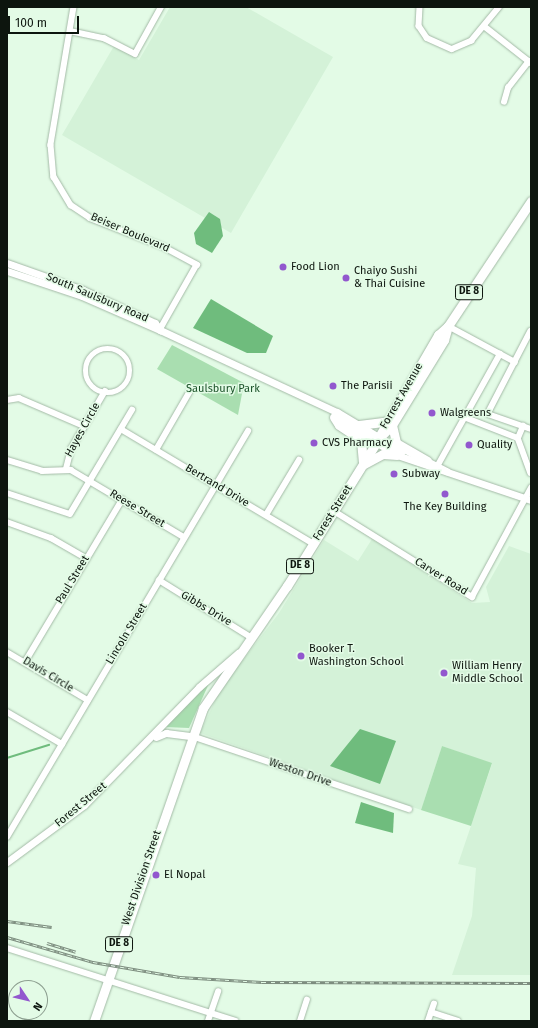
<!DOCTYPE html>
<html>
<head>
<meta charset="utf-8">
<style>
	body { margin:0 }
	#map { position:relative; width:538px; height:1028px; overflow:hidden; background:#e3fbe6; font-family:"Fira Sans",sans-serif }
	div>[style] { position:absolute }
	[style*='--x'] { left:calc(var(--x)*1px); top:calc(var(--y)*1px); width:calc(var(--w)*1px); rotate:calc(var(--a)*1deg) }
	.built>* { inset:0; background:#d4f2d8 }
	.green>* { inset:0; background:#a9deb0 }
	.water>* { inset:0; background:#6fbc7d }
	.stream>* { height:1.5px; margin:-0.75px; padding:0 0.75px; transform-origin:0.75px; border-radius:0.75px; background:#6fbc7d }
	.roads { filter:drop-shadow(0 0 1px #a3baa6) drop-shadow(0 0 1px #a3baa6) }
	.minor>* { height:5.5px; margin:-2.75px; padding:0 2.75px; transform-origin:2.75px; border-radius:2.75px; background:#fff }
	.minor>.ring { margin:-2.75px; padding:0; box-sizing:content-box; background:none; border:5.5px solid #fff; border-radius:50% }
	.tertiary>* { height:7px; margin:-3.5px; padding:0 3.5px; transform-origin:3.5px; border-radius:3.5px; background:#fff }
	.secondary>* { height:7px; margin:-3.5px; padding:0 3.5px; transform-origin:3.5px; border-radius:3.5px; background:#fff }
	.trunk>* { height:9px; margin:-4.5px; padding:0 4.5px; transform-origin:4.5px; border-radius:4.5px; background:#fff }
	.rail>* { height:3px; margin-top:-1.5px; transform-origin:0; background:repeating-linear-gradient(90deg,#e3fbe6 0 4.5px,#7d8d7f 0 9px); box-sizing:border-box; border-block:1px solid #7d8d7f }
	.dots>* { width:11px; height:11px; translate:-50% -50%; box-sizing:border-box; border:2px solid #e3fbe6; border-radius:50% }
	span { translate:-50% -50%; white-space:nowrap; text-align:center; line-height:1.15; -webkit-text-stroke:3px #e3fbe6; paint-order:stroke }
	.shield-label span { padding:1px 3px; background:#e3fbe6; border:1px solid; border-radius:3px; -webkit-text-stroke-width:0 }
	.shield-label { font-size:10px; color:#0d150e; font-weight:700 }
	.street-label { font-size:11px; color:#0d150e }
	.poi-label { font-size:11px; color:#0d150e }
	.left { translate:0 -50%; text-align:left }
	.park-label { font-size:11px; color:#1b5229 }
	.frame { position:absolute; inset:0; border:8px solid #0d150e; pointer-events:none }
	.north { position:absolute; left:8px; top:980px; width:40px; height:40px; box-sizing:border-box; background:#e3fbe6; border:1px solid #8d9f90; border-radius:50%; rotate:125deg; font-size:11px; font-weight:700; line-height:16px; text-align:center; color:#0d150e }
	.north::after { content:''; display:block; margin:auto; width:14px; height:18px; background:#9257ce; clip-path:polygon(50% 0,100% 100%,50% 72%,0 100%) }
	.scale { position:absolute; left:8px; top:16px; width:71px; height:18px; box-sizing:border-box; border:2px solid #0d150e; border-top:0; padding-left:5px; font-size:12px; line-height:14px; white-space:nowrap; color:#0d150e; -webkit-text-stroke:3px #e3fbe6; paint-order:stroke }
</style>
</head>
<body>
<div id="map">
	<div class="built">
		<i style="clip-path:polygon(170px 7px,246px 7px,333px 57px,231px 233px,62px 135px,114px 46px,139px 60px)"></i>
		<i style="clip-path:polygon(372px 539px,472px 603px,490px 602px,486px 587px,509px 546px,531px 554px,531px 975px,452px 975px,472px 916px,476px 868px,458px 864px,492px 764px,442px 746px,421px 810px,200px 733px,220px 690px,279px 613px,324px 540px,358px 561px)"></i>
	</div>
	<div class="green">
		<i style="clip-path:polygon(172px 345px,244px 383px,238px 415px,157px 369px)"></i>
		<i style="clip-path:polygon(210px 681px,189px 728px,165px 727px)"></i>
		<i style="clip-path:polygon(442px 746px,492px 763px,471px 826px,421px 810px)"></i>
	</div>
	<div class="water">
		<i style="clip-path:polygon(209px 212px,220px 219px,223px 236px,212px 253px,196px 244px,194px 233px)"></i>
		<i style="clip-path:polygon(211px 299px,273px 336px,266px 353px,247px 353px,193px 328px)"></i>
		<i style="clip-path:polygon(360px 729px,396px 741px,380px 784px,330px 766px)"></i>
		<i style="clip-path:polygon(361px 802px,394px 813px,393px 833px,355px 823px)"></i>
	</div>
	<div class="stream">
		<i style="--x:7;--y:758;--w:44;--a:-17.2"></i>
	</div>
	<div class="roads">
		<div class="minor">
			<i style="--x:74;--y:7;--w:140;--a:99.5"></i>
			<i style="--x:51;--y:145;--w:32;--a:85"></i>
			<i style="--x:54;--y:177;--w:33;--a:59"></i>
			<i style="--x:71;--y:205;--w:23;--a:34"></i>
			<i style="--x:90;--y:218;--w:77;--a:21.3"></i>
			<i style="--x:162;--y:246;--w:40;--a:28"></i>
			<i style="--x:197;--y:265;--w:75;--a:119.6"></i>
			<i style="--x:420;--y:7;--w:19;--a:93"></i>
			<i style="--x:419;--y:26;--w:14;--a:56"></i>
			<i style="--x:427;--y:38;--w:27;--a:24"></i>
			<i style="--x:452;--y:49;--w:21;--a:-23"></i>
			<i style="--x:471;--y:41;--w:44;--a:-50.5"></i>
			<i style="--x:484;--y:26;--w:60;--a:38.2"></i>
			<i style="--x:70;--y:31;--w:35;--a:12"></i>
			<i style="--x:104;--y:38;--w:35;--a:27"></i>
			<i style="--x:135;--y:54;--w:54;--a:-61"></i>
			<i style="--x:504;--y:102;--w:15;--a:-74"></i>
			<i style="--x:508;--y:88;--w:34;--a:-52"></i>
			<i style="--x:448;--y:326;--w:76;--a:28.2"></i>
			<i style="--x:531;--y:331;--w:93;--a:117.4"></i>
			<i style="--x:488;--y:414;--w:46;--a:19.2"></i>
			<i class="ring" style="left:86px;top:349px;width:38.5px;height:38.5px"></i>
			<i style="--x:7;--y:400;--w:12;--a:-9"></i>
			<i style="--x:19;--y:398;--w:71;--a:23.3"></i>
			<i style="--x:464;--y:417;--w:58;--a:21.3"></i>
			<i style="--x:518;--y:438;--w:37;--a:70"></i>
			<i style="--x:121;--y:429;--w:225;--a:30.8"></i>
			<i style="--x:518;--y:438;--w:13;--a:-67"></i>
			<i style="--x:156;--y:450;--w:68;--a:-60"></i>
			<i style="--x:7;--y:460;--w:37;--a:17"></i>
			<i style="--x:42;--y:471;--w:29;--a:-2"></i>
			<i style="--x:71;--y:470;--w:131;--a:30.7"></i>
			<i style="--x:438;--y:465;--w:127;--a:-60.8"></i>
			<i style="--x:66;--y:469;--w:21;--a:-76"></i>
			<i style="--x:71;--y:449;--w:67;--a:-59.6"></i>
			<i style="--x:7;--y:493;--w:66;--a:18.4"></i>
			<i style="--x:70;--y:514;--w:121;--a:-59.2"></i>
			<i style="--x:334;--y:511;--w:163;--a:31.9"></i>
			<i style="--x:472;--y:597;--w:124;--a:-61.6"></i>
			<i style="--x:266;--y:515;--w:64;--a:-59"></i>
			<i style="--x:7;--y:522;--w:47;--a:20"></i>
			<i style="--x:51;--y:538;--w:40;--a:29.7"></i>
			<i style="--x:159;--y:580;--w:110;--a:31.9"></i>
			<i style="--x:7;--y:652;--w:94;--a:30.7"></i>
			<i style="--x:25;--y:662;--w:189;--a:-59.1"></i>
			<i style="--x:7;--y:712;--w:64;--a:30.2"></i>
			<i style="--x:192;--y:736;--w:229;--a:18.6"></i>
			<i style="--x:7;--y:837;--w:472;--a:-59.3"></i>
			<i style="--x:7;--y:948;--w:240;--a:17.7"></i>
			<i style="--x:431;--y:1012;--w:28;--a:18"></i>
			<i style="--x:208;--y:1021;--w:31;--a:-71"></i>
			<i style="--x:300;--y:1021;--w:22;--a:-72"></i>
			<i style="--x:428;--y:1021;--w:18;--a:-71"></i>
		</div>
		<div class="tertiary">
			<i style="--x:156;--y:737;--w:11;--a:-22"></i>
			<i style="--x:166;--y:733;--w:26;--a:7"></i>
			<i style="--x:7;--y:862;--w:96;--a:-36.5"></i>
			<i style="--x:84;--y:805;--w:165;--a:-45.7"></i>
			<i style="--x:199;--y:687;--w:52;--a:-41.1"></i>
		</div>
		<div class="secondary">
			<i style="--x:7;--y:263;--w:81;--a:19.6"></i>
			<i style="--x:83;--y:290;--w:79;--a:24.6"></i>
			<i style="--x:155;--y:323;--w:9;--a:54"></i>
			<i style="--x:7;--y:271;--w:79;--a:18.4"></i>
			<i style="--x:82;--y:296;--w:85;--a:23.6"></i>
			<i style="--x:160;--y:330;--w:195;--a:24.9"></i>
			<i style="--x:337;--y:412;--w:76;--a:31"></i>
			<i style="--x:339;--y:420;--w:68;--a:31.1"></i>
			<i style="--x:397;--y:455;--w:141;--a:18.6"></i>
			<i style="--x:423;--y:459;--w:27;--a:27"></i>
		</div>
		<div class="trunk">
			<i style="--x:334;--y:417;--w:9;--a:58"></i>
			<i style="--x:339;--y:425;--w:27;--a:34"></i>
			<i style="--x:361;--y:440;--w:21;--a:85"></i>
			<i style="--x:359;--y:425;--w:26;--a:-7"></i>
			<i style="--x:392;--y:425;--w:18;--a:77"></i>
			<i style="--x:396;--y:443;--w:36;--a:30"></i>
			<i style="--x:380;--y:435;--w:116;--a:-59.9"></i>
			<i style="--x:438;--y:335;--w:13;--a:-42"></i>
			<i style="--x:448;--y:326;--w:150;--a:-56.4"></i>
			<i style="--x:364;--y:464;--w:21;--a:-28"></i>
			<i style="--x:383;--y:454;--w:14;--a:4"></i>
			<i style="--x:94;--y:1021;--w:331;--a:-70.8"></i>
			<i style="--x:203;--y:708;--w:148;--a:-55.5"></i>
			<i style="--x:287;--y:586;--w:174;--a:-58.1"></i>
			<i style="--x:379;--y:438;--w:18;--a:-45"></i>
			<i style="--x:392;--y:425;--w:100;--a:-58.5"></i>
			<i style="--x:444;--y:340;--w:15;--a:-74"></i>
		</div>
	</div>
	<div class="rail">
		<i style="--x:7;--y:921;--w:45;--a:7.6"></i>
		<i style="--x:7;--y:937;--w:90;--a:16.2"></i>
		<i style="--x:93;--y:962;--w:88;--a:9.8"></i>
		<i style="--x:180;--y:977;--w:82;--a:3.5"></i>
		<i style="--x:262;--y:982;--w:269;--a:0.2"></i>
		<i style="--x:47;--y:943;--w:30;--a:17"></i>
	</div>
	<div class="dots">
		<i style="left:283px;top:267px;background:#9257ce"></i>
		<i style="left:346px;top:278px;background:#9257ce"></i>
		<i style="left:333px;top:386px;background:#9257ce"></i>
		<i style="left:432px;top:413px;background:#9257ce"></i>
		<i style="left:314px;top:443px;background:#9257ce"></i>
		<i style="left:469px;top:445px;background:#9257ce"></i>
		<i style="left:394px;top:474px;background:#9257ce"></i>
		<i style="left:445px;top:494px;background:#9257ce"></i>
		<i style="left:301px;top:656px;background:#9257ce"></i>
		<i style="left:444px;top:673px;background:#9257ce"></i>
		<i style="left:156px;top:875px;background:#9257ce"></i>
	</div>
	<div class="shield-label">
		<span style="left:469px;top:292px">DE 8</span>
		<span style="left:300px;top:566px">DE 8</span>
		<span style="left:119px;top:944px">DE 8</span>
	</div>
	<div class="street-label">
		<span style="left:130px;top:233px;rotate:23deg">Beiser Boulevard</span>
		<span style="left:97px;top:298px;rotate:23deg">South Saulsbury Road</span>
		<span style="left:402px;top:396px;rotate:-60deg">Forrest Avenue</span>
		<span style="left:83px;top:430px;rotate:-61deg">Hayes Circle</span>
		<span style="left:217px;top:486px;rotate:31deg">Bertrand Drive</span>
		<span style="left:137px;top:509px;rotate:31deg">Reese Street</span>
		<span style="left:333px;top:513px;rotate:-58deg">Forest Street</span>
		<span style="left:441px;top:577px;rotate:32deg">Carver Road</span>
		<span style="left:73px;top:580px;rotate:-59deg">Paul Street</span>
		<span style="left:206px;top:609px;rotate:31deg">Gibbs Drive</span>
		<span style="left:127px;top:634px;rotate:-59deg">Lincoln Street</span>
		<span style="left:48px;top:675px;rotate:31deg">Davis Circle</span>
		<span style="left:300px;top:773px;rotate:19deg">Weston Drive</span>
		<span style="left:81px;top:805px;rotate:-40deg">Forest Street</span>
		<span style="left:142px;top:878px;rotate:-71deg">West Division Street</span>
	</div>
	<div class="poi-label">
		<span class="left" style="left:291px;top:267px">Food Lion</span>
		<span class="left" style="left:354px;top:278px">Chaiyo Sushi<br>&amp; Thai Cuisine</span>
		<span class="left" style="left:341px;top:386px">The Parisii</span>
		<span class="left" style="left:440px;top:413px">Walgreens</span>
		<span class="left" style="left:322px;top:443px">CVS Pharmacy</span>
		<span class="left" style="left:477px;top:445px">Quality</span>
		<span class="left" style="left:402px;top:474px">Subway</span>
		<span style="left:445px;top:507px">The Key Building</span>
		<span class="left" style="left:309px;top:656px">Booker T.<br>Washington School</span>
		<span class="left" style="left:452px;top:673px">William Henry<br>Middle School</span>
		<span class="left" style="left:164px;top:875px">El Nopal</span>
	</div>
	<div class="park-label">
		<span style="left:223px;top:389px">Saulsbury Park</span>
	</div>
	<div class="frame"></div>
	<div class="north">N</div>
	<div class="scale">100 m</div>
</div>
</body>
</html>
